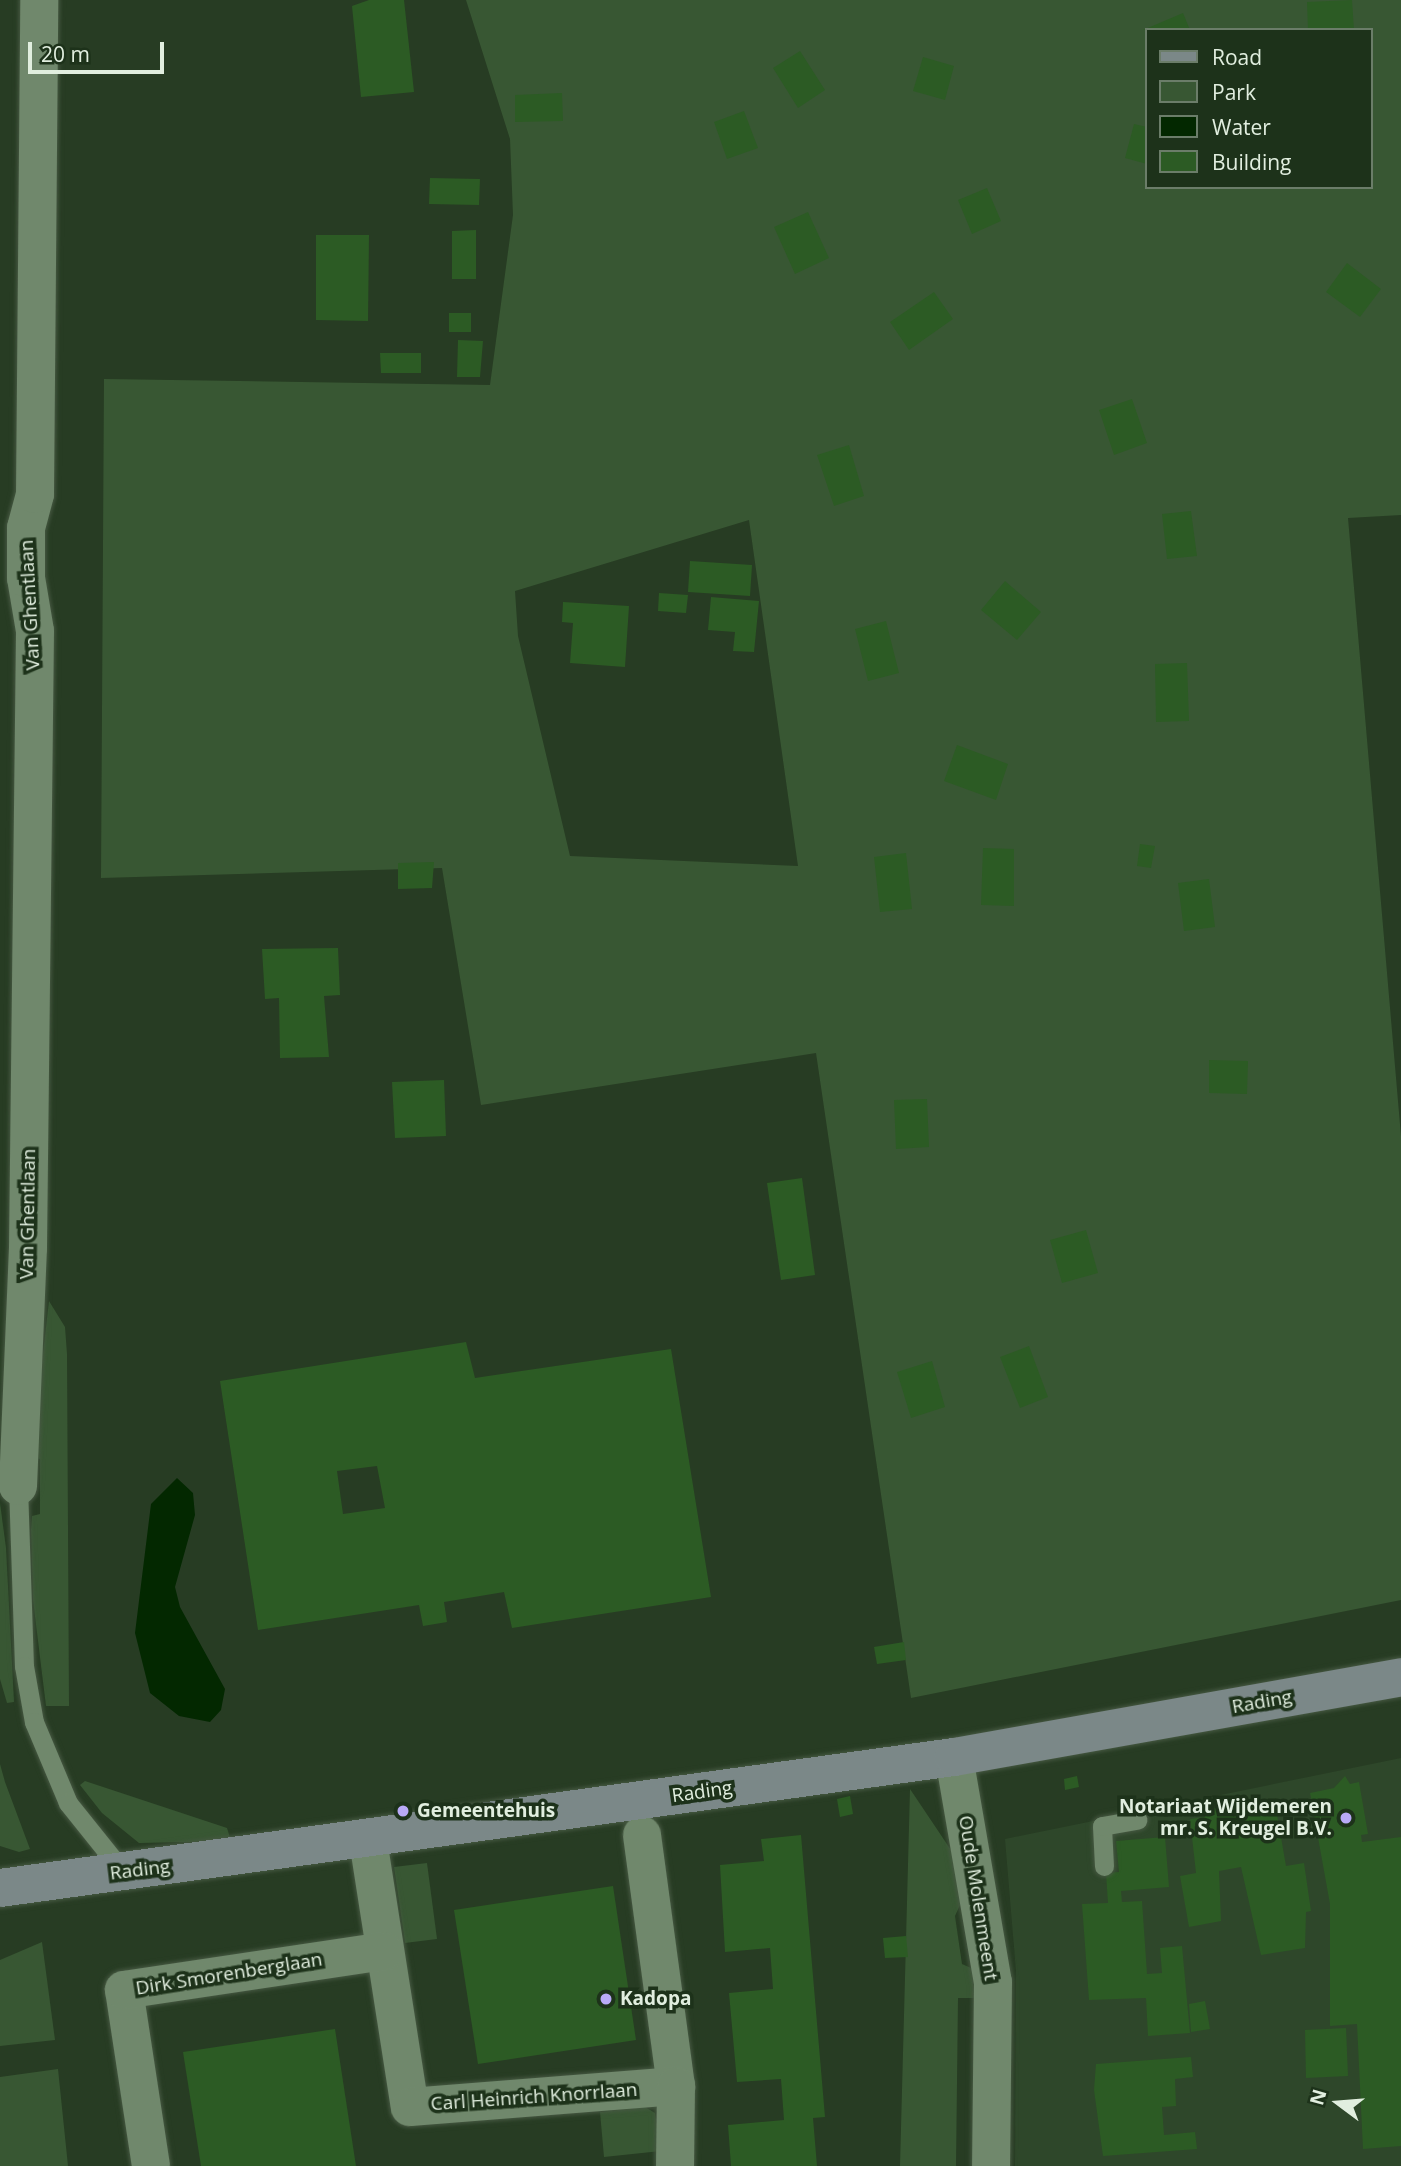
<!DOCTYPE html>
<html>
<head>
<meta charset="utf-8">
<style>
	body { margin:0 }
	#map { position:relative; width:1401px; height:2166px; overflow:hidden; background:#273c23; font-family:"Open Sans",sans-serif }
	div>[style] { position:absolute }
	[style*='--x'] { left:calc(var(--x)*1px); top:calc(var(--y)*1px); width:calc(var(--w)*1px); rotate:calc(var(--a)*1deg) }
	.built>* { inset:0; background:#2e472a }
	.green>* { inset:0; background:#385733 }
	.water>* { inset:0; background:#032800 }
	.building>* { inset:0; background:#2c5b24 }
	.roads { filter:drop-shadow(0 0 2px #465842) drop-shadow(0 0 2px #465842) }
	.lane>* { height:19px; margin:-9.5px; padding:0 9.5px; transform-origin:9.5px; border-radius:9.5px; background:#70886c }
	.street>* { height:38px; margin:-19px; padding:0 19px; transform-origin:19px; border-radius:19px; background:#70886c }
	.secondary>* { height:38px; margin:-19px; padding:0 19px; transform-origin:19px; border-radius:19px; background:#7b8888 }
	.dots>* { width:19px; height:19px; translate:-50% -50%; box-sizing:border-box; border:4px solid #1d321a; border-radius:50% }
	span { translate:-50% -50%; white-space:nowrap; text-align:center; line-height:1.15; -webkit-text-stroke:7px #1d321a; paint-order:stroke }
	.street-label { font-size:19px; color:#e1eedf }
	.poi-label { font-size:19px; color:#e1eedf; font-weight:700 }
	.right { translate:-100% -50%; text-align:right }
	.left { translate:0 -50%; text-align:left }
	.legend { position:absolute; left:1145px; top:28px; width:228px; height:161px; box-sizing:border-box; background:#1d321a; border:2px solid #6b7d69; margin:0; padding:9px 12px; list-style:none; font-size:21px; color:#e1eedf }
	.legend li { display:flex; align-items:center; gap:14px; height:35px }
	.legend b { width:35px; border:2px solid #6b7d69 }
	.north { position:absolute; left:1303px; top:2068px; width:70px; height:70px; -webkit-text-stroke:5px #1d321a; paint-order:stroke; rotate:286deg; font-size:19px; font-weight:700; line-height:28px; text-align:center; color:#e1eedf }
	.north::after { content:''; display:block; margin:auto; width:24px; height:32px; background:#e1eedf; clip-path:polygon(50% 0,100% 100%,50% 72%,0 100%) }
	.scale { position:absolute; left:28px; top:42px; width:136px; height:32px; box-sizing:border-box; border:4px solid #e1eedf; border-top:0; padding-left:9px; font-size:21px; line-height:24px; white-space:nowrap; color:#e1eedf; -webkit-text-stroke:5px #1d321a; paint-order:stroke }
</style>
</head>
<body>
<div id="map">
	<div class="built">
		<i style="clip-path:polygon(1401px 1758px,1401px 2166px,1015px 2166px,1016px 1971px,1005px 1839px)"></i>
	</div>
	<div class="green">
		<i style="clip-path:polygon(evenodd,466px 0,1401px 0,1401px 515px,1348px 518px,1401px 1136px,1401px 1600px,911px 1698px,816px 1053px,481px 1105px,442px 868px,101px 878px,104px 379px,490px 385px,513px 215px,510px 139px,466px 0,1147px 30px,1371px 30px,1371px 187px,1147px 187px,1147px 30px,466px 0,749px 520px,798px 866px,570px 856px,518px 636px,515px 591px,749px 520px)"></i>
		<i style="clip-path:polygon(49px 1301px,65px 1327px,67px 1354px,69px 1706px,46px 1706px,33px 1600px,31px 1530px,32px 1516px,40px 1514px,40px 1459px,31px 1458px)"></i>
		<i style="clip-path:polygon(0 1503px,6px 1548px,14px 1702px,7px 1703px,0 1679px)"></i>
		<i style="clip-path:polygon(0 1764px,5px 1782px,30px 1849px,19px 1852px,0 1846px)"></i>
		<i style="clip-path:polygon(85px 1781px,227px 1828px,231px 1841px,139px 1843px,102px 1813px,80px 1785px)"></i>
		<i style="clip-path:polygon(910px 1789px,959px 1862px,965px 1894px,955px 1916px,962px 1964px,978px 1971px,978px 1998px,958px 1998px,956px 2166px,900px 2166px)"></i>
		<i style="clip-path:polygon(427px 1863px,437px 1939px,405px 1943px,394px 1867px)"></i>
		<i style="clip-path:polygon(42px 1942px,55px 2040px,0 2046px,0 1960px)"></i>
		<i style="clip-path:polygon(58px 2069px,68px 2166px,0 2166px,0 2077px)"></i>
		<i style="clip-path:polygon(645px 2107px,655px 2113px,661px 2151px,604px 2157px,600px 2112px)"></i>
	</div>
	<div class="water">
		<i style="clip-path:polygon(177px 1478px,193px 1493px,195px 1515px,175px 1587px,180px 1607px,225px 1689px,221px 1710px,210px 1722px,179px 1716px,150px 1693px,135px 1633px,151px 1504px)"></i>
	</div>
	<div class="building">
		<i style="clip-path:polygon(369px 0,404px 0,414px 92px,361px 97px,352px 6px)"></i>
		<i style="clip-path:polygon(1352px 0,1354px 30px,1308px 30px,1307px 2px)"></i>
		<i style="clip-path:polygon(1183px 13px,1190px 30px,1143px 30px)"></i>
		<i style="clip-path:polygon(800px 51px,825px 90px,798px 108px,773px 68px)"></i>
		<i style="clip-path:polygon(923px 57px,954px 66px,945px 100px,913px 91px)"></i>
		<i style="clip-path:polygon(562px 93px,563px 121px,515px 122px,515px 95px)"></i>
		<i style="clip-path:polygon(744px 111px,758px 148px,727px 159px,714px 122px)"></i>
		<i style="clip-path:polygon(1134px 124px,1147px 127px,1147px 164px,1125px 158px)"></i>
		<i style="clip-path:polygon(430px 178px,480px 179px,479px 205px,429px 204px)"></i>
		<i style="clip-path:polygon(987px 188px,1001px 221px,972px 234px,958px 200px)"></i>
		<i style="clip-path:polygon(808px 212px,829px 258px,795px 274px,774px 227px)"></i>
		<i style="clip-path:polygon(476px 230px,476px 279px,452px 279px,452px 231px)"></i>
		<i style="clip-path:polygon(316px 235px,369px 235px,368px 321px,316px 320px)"></i>
		<i style="clip-path:polygon(1347px 263px,1381px 289px,1360px 317px,1326px 292px)"></i>
		<i style="clip-path:polygon(934px 292px,953px 319px,909px 350px,890px 322px)"></i>
		<i style="clip-path:polygon(449px 313px,471px 313px,471px 332px,449px 332px)"></i>
		<i style="clip-path:polygon(458px 340px,483px 341px,480px 377px,457px 377px)"></i>
		<i style="clip-path:polygon(380px 353px,421px 353px,421px 373px,381px 373px)"></i>
		<i style="clip-path:polygon(1132px 399px,1147px 443px,1114px 455px,1099px 410px)"></i>
		<i style="clip-path:polygon(849px 445px,864px 496px,834px 506px,817px 455px)"></i>
		<i style="clip-path:polygon(1191px 511px,1197px 556px,1167px 559px,1162px 514px)"></i>
		<i style="clip-path:polygon(690px 561px,752px 565px,750px 596px,688px 592px)"></i>
		<i style="clip-path:polygon(1005px 581px,1041px 612px,1017px 640px,981px 610px)"></i>
		<i style="clip-path:polygon(659px 593px,688px 595px,686px 613px,658px 611px)"></i>
		<i style="clip-path:polygon(711px 597px,759px 601px,754px 652px,733px 651px,735px 632px,708px 630px)"></i>
		<i style="clip-path:polygon(563px 602px,629px 606px,625px 667px,570px 663px,573px 623px,562px 622px)"></i>
		<i style="clip-path:polygon(886px 621px,899px 673px,868px 681px,855px 629px)"></i>
		<i style="clip-path:polygon(1187px 663px,1189px 721px,1156px 722px,1155px 664px)"></i>
		<i style="clip-path:polygon(957px 745px,1008px 764px,996px 800px,944px 781px)"></i>
		<i style="clip-path:polygon(1140px 844px,1155px 846px,1151px 868px,1137px 866px)"></i>
		<i style="clip-path:polygon(983px 848px,1014px 849px,1014px 906px,981px 905px)"></i>
		<i style="clip-path:polygon(906px 853px,912px 909px,880px 912px,874px 857px)"></i>
		<i style="clip-path:polygon(434px 862px,432px 888px,398px 889px,398px 863px)"></i>
		<i style="clip-path:polygon(1209px 879px,1215px 927px,1184px 931px,1178px 883px)"></i>
		<i style="clip-path:polygon(338px 948px,340px 995px,324px 996px,329px 1057px,280px 1058px,279px 998px,265px 999px,262px 949px)"></i>
		<i style="clip-path:polygon(1209px 1060px,1248px 1061px,1247px 1094px,1209px 1093px)"></i>
		<i style="clip-path:polygon(444px 1080px,446px 1136px,395px 1138px,392px 1082px)"></i>
		<i style="clip-path:polygon(927px 1099px,929px 1147px,896px 1149px,894px 1100px)"></i>
		<i style="clip-path:polygon(802px 1178px,815px 1275px,781px 1280px,767px 1183px)"></i>
		<i style="clip-path:polygon(1086px 1230px,1098px 1273px,1062px 1283px,1050px 1240px)"></i>
		<i style="clip-path:polygon(evenodd,466px 1342px,475px 1378px,671px 1349px,711px 1597px,512px 1628px,504px 1592px,444px 1602px,447px 1622px,423px 1626px,419px 1605px,258px 1630px,220px 1381px,466px 1342px,377px 1466px,385px 1508px,343px 1514px,337px 1471px,377px 1466px)"></i>
		<i style="clip-path:polygon(1029px 1346px,1048px 1397px,1020px 1408px,1000px 1357px)"></i>
		<i style="clip-path:polygon(932px 1361px,945px 1407px,911px 1418px,897px 1372px)"></i>
		<i style="clip-path:polygon(904px 1642px,906px 1660px,877px 1664px,874px 1647px)"></i>
		<i style="clip-path:polygon(1077px 1776px,1079px 1787px,1065px 1790px,1064px 1779px)"></i>
		<i style="clip-path:polygon(1345px 1776px,1350px 1784px,1359px 1782px,1368px 1834px,1361px 1835px,1362px 1842px,1401px 1837px,1401px 2146px,1363px 2149px,1357px 2024px,1330px 2026px,1330px 1904px,1310px 1793px,1334px 1788px)"></i>
		<i style="clip-path:polygon(850px 1796px,853px 1814px,840px 1817px,837px 1799px)"></i>
		<i style="clip-path:polygon(1259px 1800px,1260px 1806px,1275px 1803px,1286px 1866px,1304px 1863px,1311px 1911px,1306px 1912px,1305px 1948px,1261px 1955px,1241px 1867px,1219px 1871px,1221px 1921px,1189px 1927px,1180px 1876px,1196px 1873px,1190px 1819px,1205px 1817px,1203px 1810px)"></i>
		<i style="clip-path:polygon(801px 1835px,825px 2117px,813px 2118px,817px 2166px,731px 2166px,728px 2125px,784px 2120px,781px 2079px,737px 2082px,729px 1993px,773px 1989px,770px 1948px,725px 1952px,720px 1865px,764px 1861px,761px 1839px)"></i>
		<i style="clip-path:polygon(1165px 1837px,1169px 1887px,1121px 1891px,1122px 1902px,1142px 1901px,1147px 1974px,1162px 1973px,1160px 1948px,1182px 1946px,1190px 2033px,1148px 2036px,1146px 1998px,1089px 2000px,1082px 1904px,1108px 1903px,1106px 1873px,1119px 1872px,1116px 1841px)"></i>
		<i style="clip-path:polygon(613px 1886px,636px 2040px,478px 2064px,454px 1910px)"></i>
		<i style="clip-path:polygon(906px 1936px,908px 1957px,885px 1958px,883px 1938px)"></i>
		<i style="clip-path:polygon(1205px 2001px,1210px 2029px,1191px 2032px,1189px 2004px)"></i>
		<i style="clip-path:polygon(1346px 2028px,1348px 2076px,1306px 2078px,1305px 2030px)"></i>
		<i style="clip-path:polygon(335px 2029px,356px 2166px,201px 2166px,183px 2052px)"></i>
		<i style="clip-path:polygon(1191px 2057px,1193px 2077px,1175px 2079px,1176px 2106px,1162px 2107px,1164px 2135px,1195px 2132px,1197px 2149px,1103px 2156px,1094px 2090px,1096px 2064px)"></i>
	</div>
	<div class="roads">
		<div class="lane">
			<i style="--x:18;--y:1486;--w:180;--a:88.1"></i>
			<i style="--x:24;--y:1666;--w:57;--a:79.9"></i>
			<i style="--x:34;--y:1722;--w:88;--a:67.2"></i>
			<i style="--x:68;--y:1803;--w:90;--a:51.3"></i>
			<i style="--x:1104;--y:1866;--w:40;--a:-92.9"></i>
			<i style="--x:1102;--y:1826;--w:36;--a:-10"></i>
		</div>
		<div class="street">
			<i style="--x:18;--y:1486;--w:238;--a:-87.6"></i>
			<i style="--x:28;--y:1248;--w:617;--a:-89.35"></i>
			<i style="--x:35;--y:631;--w:54;--a:-99.6"></i>
			<i style="--x:26;--y:578;--w:50;--a:-90"></i>
			<i style="--x:26;--y:528;--w:35;--a:-75"></i>
			<i style="--x:35;--y:494;--w:494;--a:-89.5"></i>
			<i style="--x:954;--y:1757;--w:228;--a:80.2"></i>
			<i style="--x:993;--y:1982;--w:184;--a:90.6"></i>
			<i style="--x:642;--y:1835;--w:253;--a:82.3"></i>
			<i style="--x:368;--y:1840;--w:270;--a:81.1"></i>
			<i style="--x:410;--y:2107;--w:267;--a:-4.5"></i>
			<i style="--x:676;--y:2086;--w:80;--a:90.7"></i>
			<i style="--x:151;--y:2166;--w:178;--a:-98.7"></i>
			<i style="--x:124;--y:1990;--w:263;--a:-8.5"></i>
		</div>
		<div class="secondary">
			<i style="--x:0;--y:1888;--w:963;--a:-7.82"></i>
			<i style="--x:954;--y:1757;--w:454;--a:-10.1"></i>
		</div>
	</div>
	<div class="dots">
		<i style="left:403px;top:1811px;background:#b9aaf7"></i>
		<i style="left:1346px;top:1818px;background:#b9aaf7"></i>
		<i style="left:606px;top:1999px;background:#b9aaf7"></i>
	</div>
	<div class="street-label">
		<span style="left:30px;top:605px;rotate:-93deg">Van Ghentlaan</span>
		<span style="left:28px;top:1214px;rotate:-89deg">Van Ghentlaan</span>
		<span style="left:1262px;top:1702px;rotate:-10deg">Rading</span>
		<span style="left:702px;top:1792px;rotate:-8deg">Rading</span>
		<span style="left:140px;top:1870px;rotate:-7deg">Rading</span>
		<span style="left:978px;top:1898px;rotate:81deg">Oude Molenmeent</span>
		<span style="left:229px;top:1974px;rotate:-9deg">Dirk Smorenberglaan</span>
		<span style="left:534px;top:2097px;rotate:-4deg">Carl Heinrich Knorrlaan</span>
	</div>
	<div class="poi-label">
		<span class="right" style="left:1332px;top:1818px">Notariaat Wijdemeren<br>mr. S. Kreugel B.V.</span>
		<span class="left" style="left:417px;top:1811px">Gemeentehuis</span>
		<span class="left" style="left:620px;top:1999px">Kadopa</span>
	</div>
	<ul class="legend">
	<li><b style="height:9px;background:#7b8888"></b>Road</li>
	<li><b style="height:19px;background:#385733"></b>Park</li>
	<li><b style="height:19px;background:#032800"></b>Water</li>
	<li><b style="height:19px;background:#2c5b24"></b>Building</li>
	</ul>
	<div class="north">N</div>
	<div class="scale">20 m</div>
</div>
</body>
</html>
